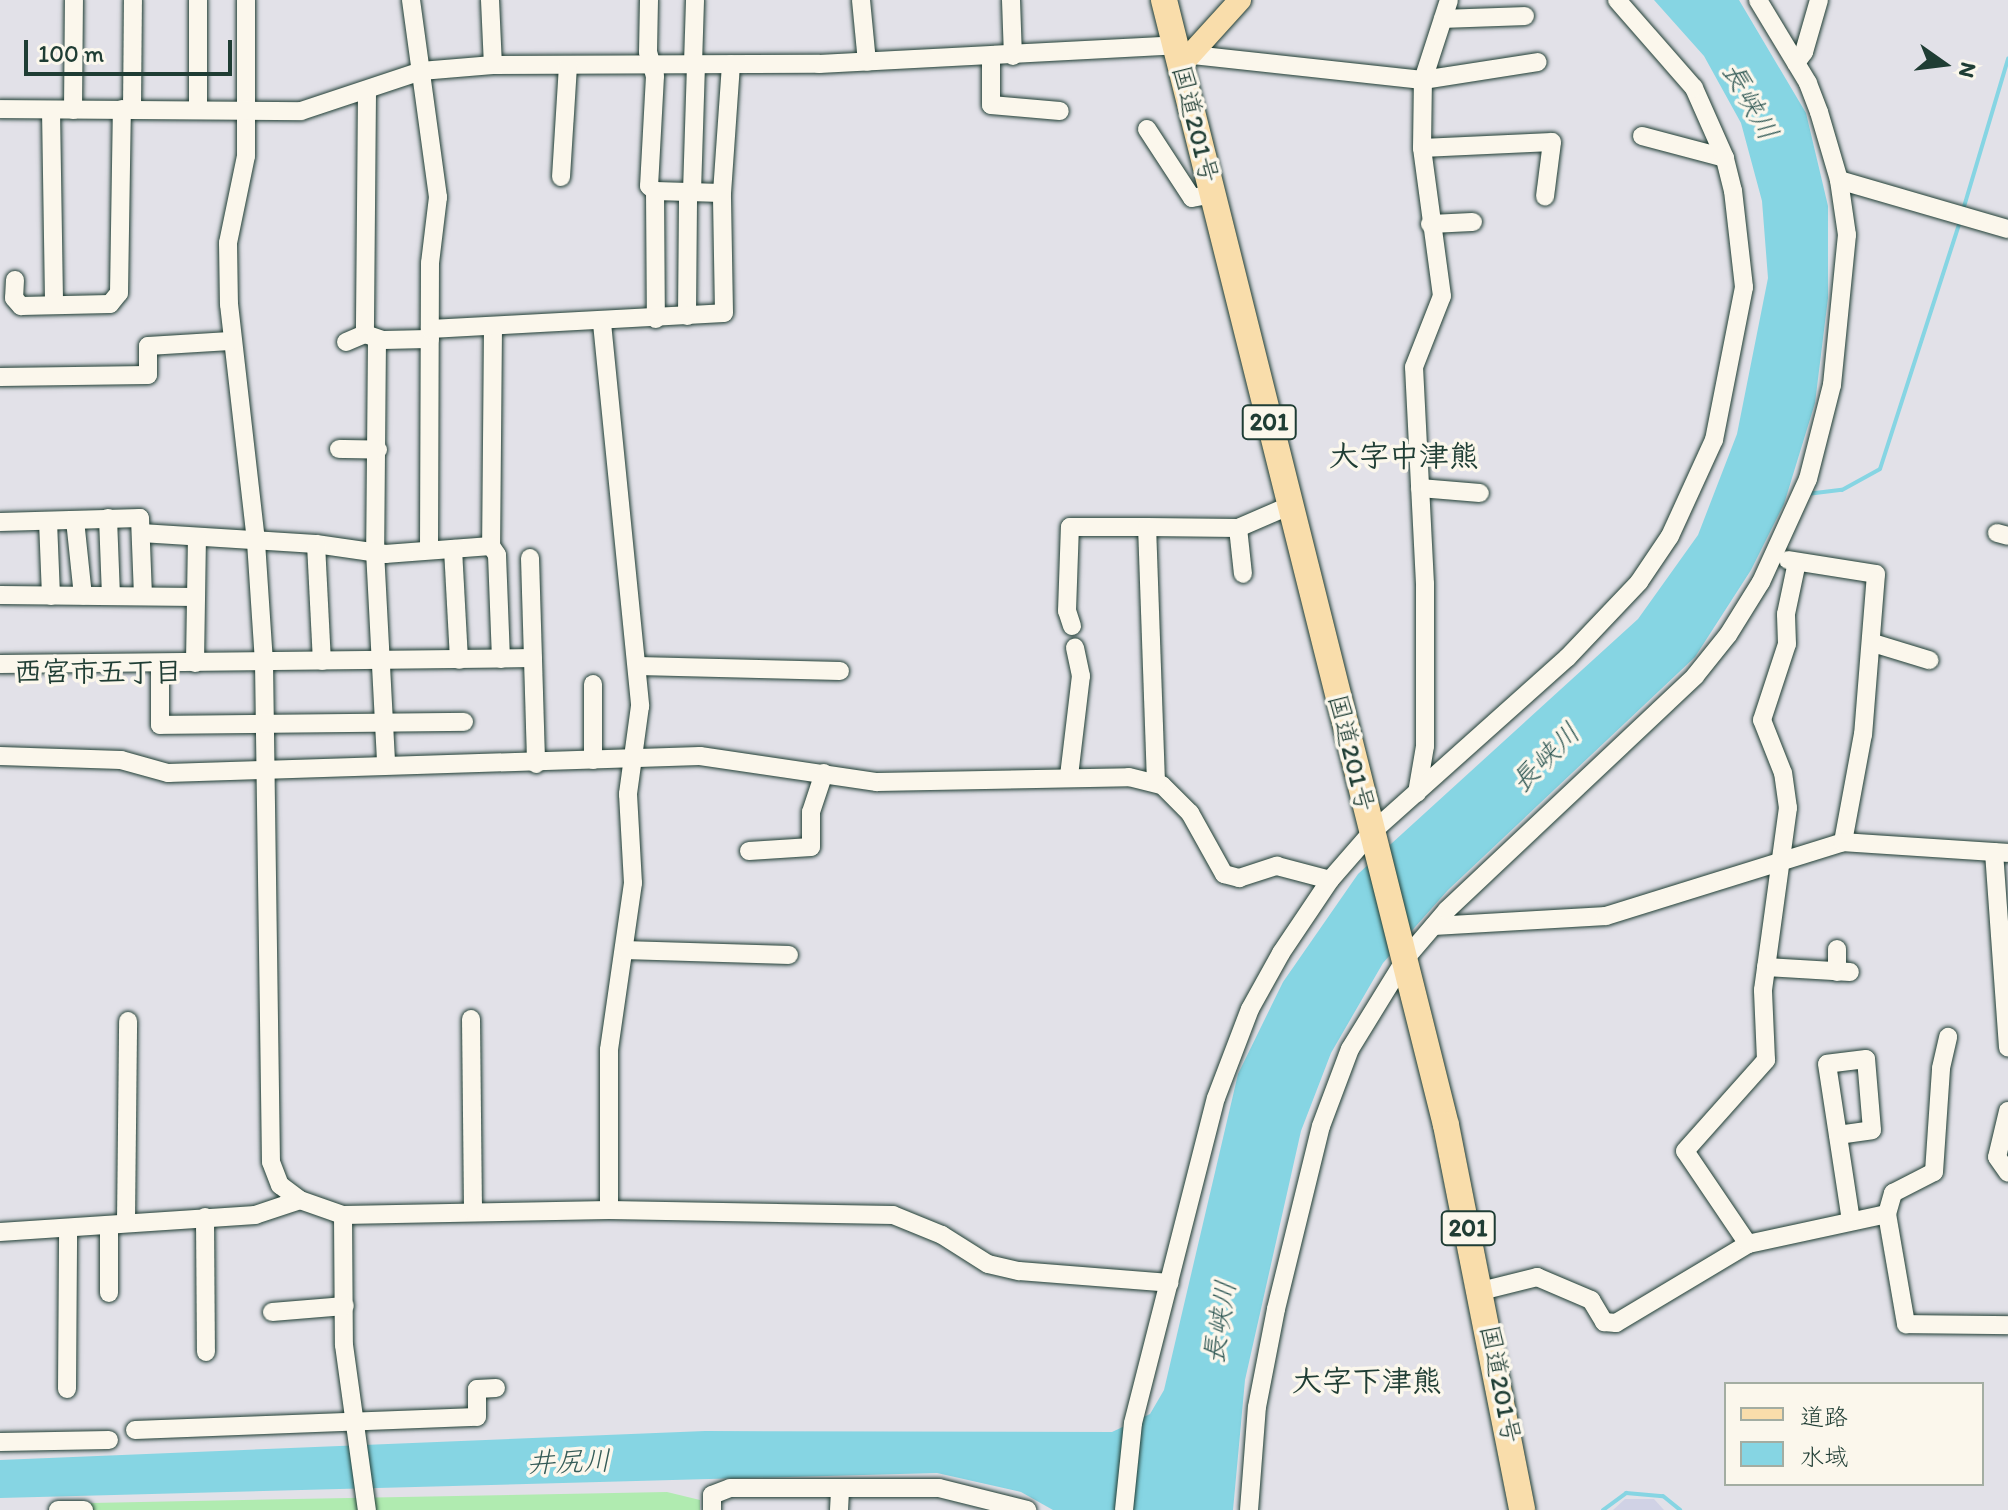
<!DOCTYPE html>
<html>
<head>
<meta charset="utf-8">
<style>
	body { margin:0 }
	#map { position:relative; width:2008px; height:1510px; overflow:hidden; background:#e2e1e8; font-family:Itim,"Klee One",sans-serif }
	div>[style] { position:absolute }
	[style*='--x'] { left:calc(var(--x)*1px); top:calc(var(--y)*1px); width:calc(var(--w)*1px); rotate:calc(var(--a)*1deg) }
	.built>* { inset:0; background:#d0d2e5 }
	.green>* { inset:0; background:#b0ebb0 }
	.water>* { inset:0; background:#86d5e3 }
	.stream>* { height:4px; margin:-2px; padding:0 2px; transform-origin:2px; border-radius:2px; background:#86d5e3 }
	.roads { filter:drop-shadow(0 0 2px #1f3d34) drop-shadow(0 0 2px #1f3d34) }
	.minor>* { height:18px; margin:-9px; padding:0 9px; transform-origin:9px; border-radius:9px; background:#fbf7ec }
	.major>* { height:22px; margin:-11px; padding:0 11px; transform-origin:11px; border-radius:11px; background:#f9ddab }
	.highway>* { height:26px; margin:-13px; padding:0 13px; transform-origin:13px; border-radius:13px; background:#f9ddab }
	span { translate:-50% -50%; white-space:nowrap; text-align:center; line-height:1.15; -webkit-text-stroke:7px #fbf7ec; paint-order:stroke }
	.shield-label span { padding:2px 6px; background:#fbf7ec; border:2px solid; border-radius:6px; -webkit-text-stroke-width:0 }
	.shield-label { font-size:24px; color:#1f3d34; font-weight:700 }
	.street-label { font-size:26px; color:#1f3d34 }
	.water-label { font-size:28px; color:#345b57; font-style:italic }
	.neighbourhood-label { font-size:28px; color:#1f3d34; font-weight:700 }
	.quarter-label { font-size:30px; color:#1f3d34; font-weight:700 }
	.legend { position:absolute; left:1724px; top:1382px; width:260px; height:104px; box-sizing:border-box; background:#fbf7ec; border:2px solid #a3ada2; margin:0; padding:10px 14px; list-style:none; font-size:24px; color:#1f3d34 }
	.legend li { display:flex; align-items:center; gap:16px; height:40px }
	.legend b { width:40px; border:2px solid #a3ada2 }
	.north { position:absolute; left:1904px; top:24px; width:80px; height:80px; -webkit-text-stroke:6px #fbf7ec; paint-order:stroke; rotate:104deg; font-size:22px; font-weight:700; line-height:32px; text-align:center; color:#1f3d34 }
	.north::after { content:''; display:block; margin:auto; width:28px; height:36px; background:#1f3d34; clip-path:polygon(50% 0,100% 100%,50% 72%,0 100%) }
	.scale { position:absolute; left:24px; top:40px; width:208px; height:36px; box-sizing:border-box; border:4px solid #1f3d34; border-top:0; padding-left:10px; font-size:24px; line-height:28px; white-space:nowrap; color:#1f3d34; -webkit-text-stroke:6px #fbf7ec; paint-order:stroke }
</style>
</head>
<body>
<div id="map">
	<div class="built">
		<i style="clip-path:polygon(1625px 1499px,1654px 1499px,1664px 1510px,1613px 1510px)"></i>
	</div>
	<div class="green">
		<i style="clip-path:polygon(667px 1492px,700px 1500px,700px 1510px,91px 1510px,90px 1503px)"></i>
	</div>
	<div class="water">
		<i style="clip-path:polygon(1654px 0,1739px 0,1806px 113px,1828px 206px,1828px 298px,1815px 403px,1784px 504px,1751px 570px,1695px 657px,1448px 890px,1383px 963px,1331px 1053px,1301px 1131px,1245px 1380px,1233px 1510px,1053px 1510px,1021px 1492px,937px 1473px,0 1498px,0 1460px,705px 1431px,1112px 1432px,1150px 1414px,1164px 1390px,1238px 1074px,1283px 982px,1358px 874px,1638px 619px,1698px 535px,1737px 434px,1768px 278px,1762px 201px,1741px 123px,1704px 56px)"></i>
	</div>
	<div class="stream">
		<i style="--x:1963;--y:210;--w:158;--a:-73.4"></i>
		<i style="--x:1807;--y:494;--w:35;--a:-7"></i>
		<i style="--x:1842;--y:490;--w:43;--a:-28.9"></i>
		<i style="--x:1880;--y:469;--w:260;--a:-72.1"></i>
		<i style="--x:1603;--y:1510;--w:29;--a:-36"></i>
		<i style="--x:1626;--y:1493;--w:37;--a:5"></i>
		<i style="--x:1663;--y:1496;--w:22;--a:39"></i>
	</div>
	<div class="roads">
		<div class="minor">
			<i style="--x:198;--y:0;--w:110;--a:90"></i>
			<i style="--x:246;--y:0;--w:156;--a:90"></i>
			<i style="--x:246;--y:156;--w:89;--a:101.7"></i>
			<i style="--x:228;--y:243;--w:61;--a:89.1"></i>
			<i style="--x:229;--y:304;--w:240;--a:83.5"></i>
			<i style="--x:256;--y:542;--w:120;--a:86.2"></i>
			<i style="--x:264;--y:662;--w:500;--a:89.2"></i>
			<i style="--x:271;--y:1162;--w:25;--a:69"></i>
			<i style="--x:280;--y:1185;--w:25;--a:37"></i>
			<i style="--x:300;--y:1200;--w:46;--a:19.2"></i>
			<i style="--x:343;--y:1215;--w:266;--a:-1.1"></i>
			<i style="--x:609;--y:1210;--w:284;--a:1"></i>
			<i style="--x:893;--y:1215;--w:53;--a:22.2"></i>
			<i style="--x:942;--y:1235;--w:54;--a:32.2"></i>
			<i style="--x:988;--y:1264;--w:32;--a:13"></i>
			<i style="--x:1019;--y:1271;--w:151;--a:4.5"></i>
			<i style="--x:411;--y:0;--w:199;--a:82.2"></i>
			<i style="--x:438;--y:197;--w:66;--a:96.9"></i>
			<i style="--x:430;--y:263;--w:287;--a:90.2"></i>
			<i style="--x:490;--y:0;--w:65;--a:87.4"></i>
			<i style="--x:649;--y:0;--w:52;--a:91.1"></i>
			<i style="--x:648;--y:52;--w:25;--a:74"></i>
			<i style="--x:655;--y:76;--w:110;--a:93.1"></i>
			<i style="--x:649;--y:186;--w:8;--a:40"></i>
			<i style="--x:655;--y:191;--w:128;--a:89.6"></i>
			<i style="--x:861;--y:0;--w:62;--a:84.5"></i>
			<i style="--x:1011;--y:0;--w:56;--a:88"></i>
			<i style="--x:1443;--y:19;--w:82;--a:-2.1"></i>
			<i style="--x:1193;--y:55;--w:231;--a:6.2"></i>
			<i style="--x:1423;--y:80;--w:116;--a:-8.9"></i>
			<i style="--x:991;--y:57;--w:48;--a:90"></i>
			<i style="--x:991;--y:105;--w:69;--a:5"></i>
			<i style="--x:1796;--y:63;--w:14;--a:-54"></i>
			<i style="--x:1804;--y:52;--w:54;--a:-73.9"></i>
			<i style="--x:693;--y:64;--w:64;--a:-88.2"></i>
			<i style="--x:367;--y:93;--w:241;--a:90.5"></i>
			<i style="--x:365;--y:334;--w:18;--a:19"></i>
			<i style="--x:382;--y:340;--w:48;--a:-1.2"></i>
			<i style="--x:0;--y:109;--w:301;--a:0.4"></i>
			<i style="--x:301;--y:111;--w:126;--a:-18.4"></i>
			<i style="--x:421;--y:71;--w:72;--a:-4.8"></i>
			<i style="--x:493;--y:65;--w:326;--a:-0.2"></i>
			<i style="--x:819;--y:64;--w:358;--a:-3"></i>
			<i style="--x:132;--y:109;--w:109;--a:-89.5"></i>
			<i style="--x:51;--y:110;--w:195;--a:89.1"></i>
			<i style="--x:73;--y:110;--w:110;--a:-89.5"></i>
			<i style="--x:1147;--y:129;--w:82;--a:56.9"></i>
			<i style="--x:1192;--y:198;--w:20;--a:-11"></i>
			<i style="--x:1642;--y:136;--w:86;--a:14.8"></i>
			<i style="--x:1422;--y:148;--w:130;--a:-2.6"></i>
			<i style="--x:1552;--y:142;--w:55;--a:97.3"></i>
			<i style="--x:561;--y:177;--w:112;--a:-86.4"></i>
			<i style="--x:1839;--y:180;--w:176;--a:16.2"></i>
			<i style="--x:655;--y:191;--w:67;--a:1.7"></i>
			<i style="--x:692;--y:192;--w:128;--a:-88.2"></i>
			<i style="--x:1430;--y:224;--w:43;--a:-2.7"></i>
			<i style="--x:15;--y:280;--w:18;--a:93"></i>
			<i style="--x:14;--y:298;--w:11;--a:49"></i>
			<i style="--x:21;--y:306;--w:89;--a:-1.3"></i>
			<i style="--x:110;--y:304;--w:14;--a:-51"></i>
			<i style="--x:119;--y:293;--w:184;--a:-89.1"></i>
			<i style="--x:687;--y:316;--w:124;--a:-89.5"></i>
			<i style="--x:602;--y:323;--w:385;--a:84.3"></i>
			<i style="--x:640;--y:706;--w:89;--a:97.8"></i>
			<i style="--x:628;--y:794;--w:89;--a:86.8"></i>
			<i style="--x:633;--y:883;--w:169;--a:98.2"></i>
			<i style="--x:609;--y:1050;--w:160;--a:90"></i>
			<i style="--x:493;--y:327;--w:219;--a:90.5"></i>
			<i style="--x:491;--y:546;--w:11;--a:56"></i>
			<i style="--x:497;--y:555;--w:104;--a:87.8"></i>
			<i style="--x:430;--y:329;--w:294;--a:-3.1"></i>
			<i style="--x:724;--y:313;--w:120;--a:-91"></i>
			<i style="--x:722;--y:193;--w:129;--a:-86"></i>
			<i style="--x:377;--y:339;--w:212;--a:90.5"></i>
			<i style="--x:375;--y:551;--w:211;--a:87"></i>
			<i style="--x:346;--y:342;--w:21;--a:-23"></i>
			<i style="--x:0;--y:377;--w:148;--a:-0.8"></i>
			<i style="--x:148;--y:375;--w:29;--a:-90"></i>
			<i style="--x:148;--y:346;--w:82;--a:-3.5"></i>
			<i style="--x:339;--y:449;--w:39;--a:1"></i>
			<i style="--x:1420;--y:488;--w:60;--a:4.8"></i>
			<i style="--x:108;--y:518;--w:77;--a:87.8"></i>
			<i style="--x:75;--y:520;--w:76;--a:84"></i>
			<i style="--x:48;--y:521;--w:75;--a:87.7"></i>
			<i style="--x:0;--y:522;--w:140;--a:-1.6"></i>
			<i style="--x:140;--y:518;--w:77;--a:87.8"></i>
			<i style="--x:1238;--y:528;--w:46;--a:83.8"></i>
			<i style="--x:141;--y:533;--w:175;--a:3.6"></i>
			<i style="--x:316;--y:544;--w:70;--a:8.2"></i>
			<i style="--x:385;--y:554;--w:106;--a:-4.3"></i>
			<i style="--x:1997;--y:533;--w:11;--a:15"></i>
			<i style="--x:316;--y:544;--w:117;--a:87.1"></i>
			<i style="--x:453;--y:549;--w:111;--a:86.9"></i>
			<i style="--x:530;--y:558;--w:206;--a:88.3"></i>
			<i style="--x:1788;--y:560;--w:89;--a:9"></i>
			<i style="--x:1876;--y:574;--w:161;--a:94.6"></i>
			<i style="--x:1863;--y:734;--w:110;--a:100.5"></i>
			<i style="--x:0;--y:595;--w:196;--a:0.6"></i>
			<i style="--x:1072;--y:626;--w:16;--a:-108"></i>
			<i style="--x:1067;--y:611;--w:84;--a:-88"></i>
			<i style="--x:1070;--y:527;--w:77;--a:0"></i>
			<i style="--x:1873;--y:643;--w:59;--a:16.9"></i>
			<i style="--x:160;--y:663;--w:62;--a:90"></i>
			<i style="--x:160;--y:725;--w:304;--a:-0.6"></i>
			<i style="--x:195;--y:663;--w:124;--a:-89.1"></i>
			<i style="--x:0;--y:664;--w:533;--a:-0.64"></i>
			<i style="--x:638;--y:666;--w:202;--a:1.4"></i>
			<i style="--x:593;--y:684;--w:76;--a:90"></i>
			<i style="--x:0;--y:756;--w:121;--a:1.9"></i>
			<i style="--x:121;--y:760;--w:49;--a:15.5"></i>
			<i style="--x:168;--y:773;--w:532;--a:-1.83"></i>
			<i style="--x:700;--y:756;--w:179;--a:8.4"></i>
			<i style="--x:877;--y:782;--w:252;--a:-1.1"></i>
			<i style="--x:1129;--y:777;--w:34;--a:14"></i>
			<i style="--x:1162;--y:785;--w:40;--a:45"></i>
			<i style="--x:1190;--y:813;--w:70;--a:60.9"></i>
			<i style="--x:1224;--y:874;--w:16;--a:15"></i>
			<i style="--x:1239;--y:878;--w:40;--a:-18"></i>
			<i style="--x:1277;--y:866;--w:55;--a:14.8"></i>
			<i style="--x:1069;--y:776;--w:101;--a:-83.2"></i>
			<i style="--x:1081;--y:676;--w:29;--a:-102"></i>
			<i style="--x:1156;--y:783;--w:256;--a:-92"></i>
			<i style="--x:1147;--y:527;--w:91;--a:0.6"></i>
			<i style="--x:1238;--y:528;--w:56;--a:-23.3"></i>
			<i style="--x:1417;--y:793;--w:48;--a:-80.3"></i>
			<i style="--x:1425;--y:746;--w:162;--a:-90"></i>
			<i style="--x:1425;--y:584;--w:217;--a:-92.9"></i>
			<i style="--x:1414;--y:367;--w:76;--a:-68.5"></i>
			<i style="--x:1442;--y:296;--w:149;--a:-97.7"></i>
			<i style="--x:1422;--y:148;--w:68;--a:-89.2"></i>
			<i style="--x:1423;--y:80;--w:84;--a:-72"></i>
			<i style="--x:749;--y:851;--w:62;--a:-3.7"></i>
			<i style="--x:811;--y:847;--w:35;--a:-90"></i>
			<i style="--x:811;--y:812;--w:41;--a:-71.6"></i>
			<i style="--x:1994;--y:852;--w:196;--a:85.9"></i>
			<i style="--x:1434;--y:926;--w:172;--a:-3.3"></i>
			<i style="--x:1606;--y:916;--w:248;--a:-17.3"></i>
			<i style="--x:1843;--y:842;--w:165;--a:3.8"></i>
			<i style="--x:624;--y:950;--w:165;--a:1.7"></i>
			<i style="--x:1766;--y:967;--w:84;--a:3.4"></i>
			<i style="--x:1837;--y:972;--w:23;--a:-90"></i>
			<i style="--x:471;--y:1019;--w:193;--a:89.4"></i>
			<i style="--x:2008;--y:1111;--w:47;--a:103.4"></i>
			<i style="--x:1997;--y:1157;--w:19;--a:55"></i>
			<i style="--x:1838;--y:1135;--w:34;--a:-8"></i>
			<i style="--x:1872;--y:1130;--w:71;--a:-94.8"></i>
			<i style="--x:1866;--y:1059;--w:39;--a:173"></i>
			<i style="--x:1827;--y:1064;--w:159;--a:81.3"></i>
			<i style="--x:1887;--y:1214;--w:22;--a:-74"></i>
			<i style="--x:1893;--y:1193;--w:46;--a:-27.1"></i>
			<i style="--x:1934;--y:1172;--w:104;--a:-86.1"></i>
			<i style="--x:1941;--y:1068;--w:32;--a:-77"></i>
			<i style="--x:343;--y:1215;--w:130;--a:89.6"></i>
			<i style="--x:344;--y:1345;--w:167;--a:82.1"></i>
			<i style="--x:205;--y:1217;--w:135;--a:89.6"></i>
			<i style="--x:126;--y:1222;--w:201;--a:-89.4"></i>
			<i style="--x:0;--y:1232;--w:256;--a:-3.8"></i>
			<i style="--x:255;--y:1215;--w:47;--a:-18.4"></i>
			<i style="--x:1748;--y:1244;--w:112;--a:-124.1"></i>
			<i style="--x:1685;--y:1151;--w:122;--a:-48.3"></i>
			<i style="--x:1766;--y:1060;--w:70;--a:-92.5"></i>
			<i style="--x:1763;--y:990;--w:184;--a:-82.2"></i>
			<i style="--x:1788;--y:808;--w:35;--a:-98"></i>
			<i style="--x:1783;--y:773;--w:57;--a:-111.6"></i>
			<i style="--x:1762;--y:720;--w:80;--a:-71.8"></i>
			<i style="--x:1787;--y:644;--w:30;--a:-92"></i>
			<i style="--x:1786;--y:614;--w:53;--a:-78.1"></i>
			<i style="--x:1481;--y:1291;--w:58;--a:-14"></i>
			<i style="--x:1537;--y:1277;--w:59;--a:23.1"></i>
			<i style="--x:1591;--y:1300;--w:26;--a:59"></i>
			<i style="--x:1604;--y:1322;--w:12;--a:5"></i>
			<i style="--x:1616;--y:1323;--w:154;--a:-30.9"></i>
			<i style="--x:1748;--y:1244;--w:142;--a:-12.2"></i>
			<i style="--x:1887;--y:1214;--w:112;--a:80.2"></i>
			<i style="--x:1906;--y:1324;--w:102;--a:0.6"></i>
			<i style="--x:109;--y:1293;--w:68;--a:-90"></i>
			<i style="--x:272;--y:1312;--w:73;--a:-4.7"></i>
			<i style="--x:67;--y:1389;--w:161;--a:-89.6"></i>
			<i style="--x:135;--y:1430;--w:342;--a:-2.2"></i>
			<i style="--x:477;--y:1417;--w:28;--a:-90"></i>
			<i style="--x:477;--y:1389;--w:19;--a:-3"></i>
			<i style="--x:0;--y:1442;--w:109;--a:-1.1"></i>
			<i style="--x:58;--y:1510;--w:26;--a:0"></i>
			<i style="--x:712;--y:1510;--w:15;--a:-90"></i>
			<i style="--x:712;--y:1495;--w:19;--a:-21"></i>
			<i style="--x:730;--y:1488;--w:209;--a:0"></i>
			<i style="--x:939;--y:1488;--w:91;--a:14"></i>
			<i style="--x:839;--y:1510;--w:21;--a:-87"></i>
			<i style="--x:1124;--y:1510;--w:87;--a:-84.1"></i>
			<i style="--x:1133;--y:1423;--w:335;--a:-75.7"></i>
			<i style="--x:1216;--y:1098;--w:95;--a:-69.1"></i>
			<i style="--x:1250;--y:1009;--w:64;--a:-61"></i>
			<i style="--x:1281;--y:953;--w:88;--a:-56.1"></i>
			<i style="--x:1330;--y:880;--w:62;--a:-48.9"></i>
			<i style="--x:1371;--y:833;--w:263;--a:-41.8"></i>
			<i style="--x:1567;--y:658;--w:105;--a:-46.5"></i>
			<i style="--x:1639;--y:582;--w:55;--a:-56"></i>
			<i style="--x:1670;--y:536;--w:106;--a:-65.4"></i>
			<i style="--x:1714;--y:440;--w:156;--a:-78.9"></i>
			<i style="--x:1744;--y:287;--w:97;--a:-96.5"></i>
			<i style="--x:1733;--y:191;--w:34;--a:-104"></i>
			<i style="--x:1725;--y:158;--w:77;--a:-113.9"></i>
			<i style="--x:1694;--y:88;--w:117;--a:-131.2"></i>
			<i style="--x:1249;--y:1510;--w:103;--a:-85.6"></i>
			<i style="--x:1257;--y:1407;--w:100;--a:-79"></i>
			<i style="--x:1276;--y:1309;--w:188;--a:-76.2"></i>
			<i style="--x:1321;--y:1126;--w:82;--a:-69.4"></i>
			<i style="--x:1350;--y:1049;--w:107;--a:-58.4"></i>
			<i style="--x:1406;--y:958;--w:63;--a:-49.5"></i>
			<i style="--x:1447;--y:910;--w:341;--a:-43.3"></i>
			<i style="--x:1695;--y:676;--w:53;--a:-51.2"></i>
			<i style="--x:1728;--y:635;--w:62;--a:-58.1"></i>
			<i style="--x:1761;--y:582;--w:113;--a:-65.5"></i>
			<i style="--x:1808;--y:479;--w:97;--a:-75.7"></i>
			<i style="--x:1832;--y:385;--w:151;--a:-84.3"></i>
			<i style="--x:1847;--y:235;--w:56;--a:-98.3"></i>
			<i style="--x:1839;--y:180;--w:71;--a:-106.4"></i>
			<i style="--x:1819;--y:112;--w:31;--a:-111"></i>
			<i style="--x:1808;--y:83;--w:97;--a:-121.1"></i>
		</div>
		<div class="major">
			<i style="--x:1181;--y:65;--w:88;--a:-47.8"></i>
		</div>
		<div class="highway">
			<i style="--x:1164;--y:0;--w:1160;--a:75.93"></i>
			<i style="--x:1446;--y:1125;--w:392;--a:78.8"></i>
		</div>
	</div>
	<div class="shield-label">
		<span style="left:1269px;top:422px">201</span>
		<span style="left:1468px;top:1228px">201</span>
	</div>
	<div class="street-label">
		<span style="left:1195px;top:124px;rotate:76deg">国道201号</span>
		<span style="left:1351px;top:753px;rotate:76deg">国道201号</span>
		<span style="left:1500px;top:1384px;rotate:79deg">国道201号</span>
	</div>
	<div class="water-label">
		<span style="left:1751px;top:101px;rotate:61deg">長峡川</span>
		<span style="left:1545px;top:757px;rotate:-45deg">長峡川</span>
		<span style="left:1219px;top:1322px;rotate:-81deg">長峡川</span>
		<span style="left:569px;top:1461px;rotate:-2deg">井尻川</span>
	</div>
	<div class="neighbourhood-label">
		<span style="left:98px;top:671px">西宮市五丁目</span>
	</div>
	<div class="quarter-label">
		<span style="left:1404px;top:456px">大字中津熊</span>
		<span style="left:1367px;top:1381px">大字下津熊</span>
	</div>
	<ul class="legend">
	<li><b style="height:10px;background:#f9ddab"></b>道路</li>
	<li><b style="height:22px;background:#86d5e3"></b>水域</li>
	</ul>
	<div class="north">N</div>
	<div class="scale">100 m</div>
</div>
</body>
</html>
